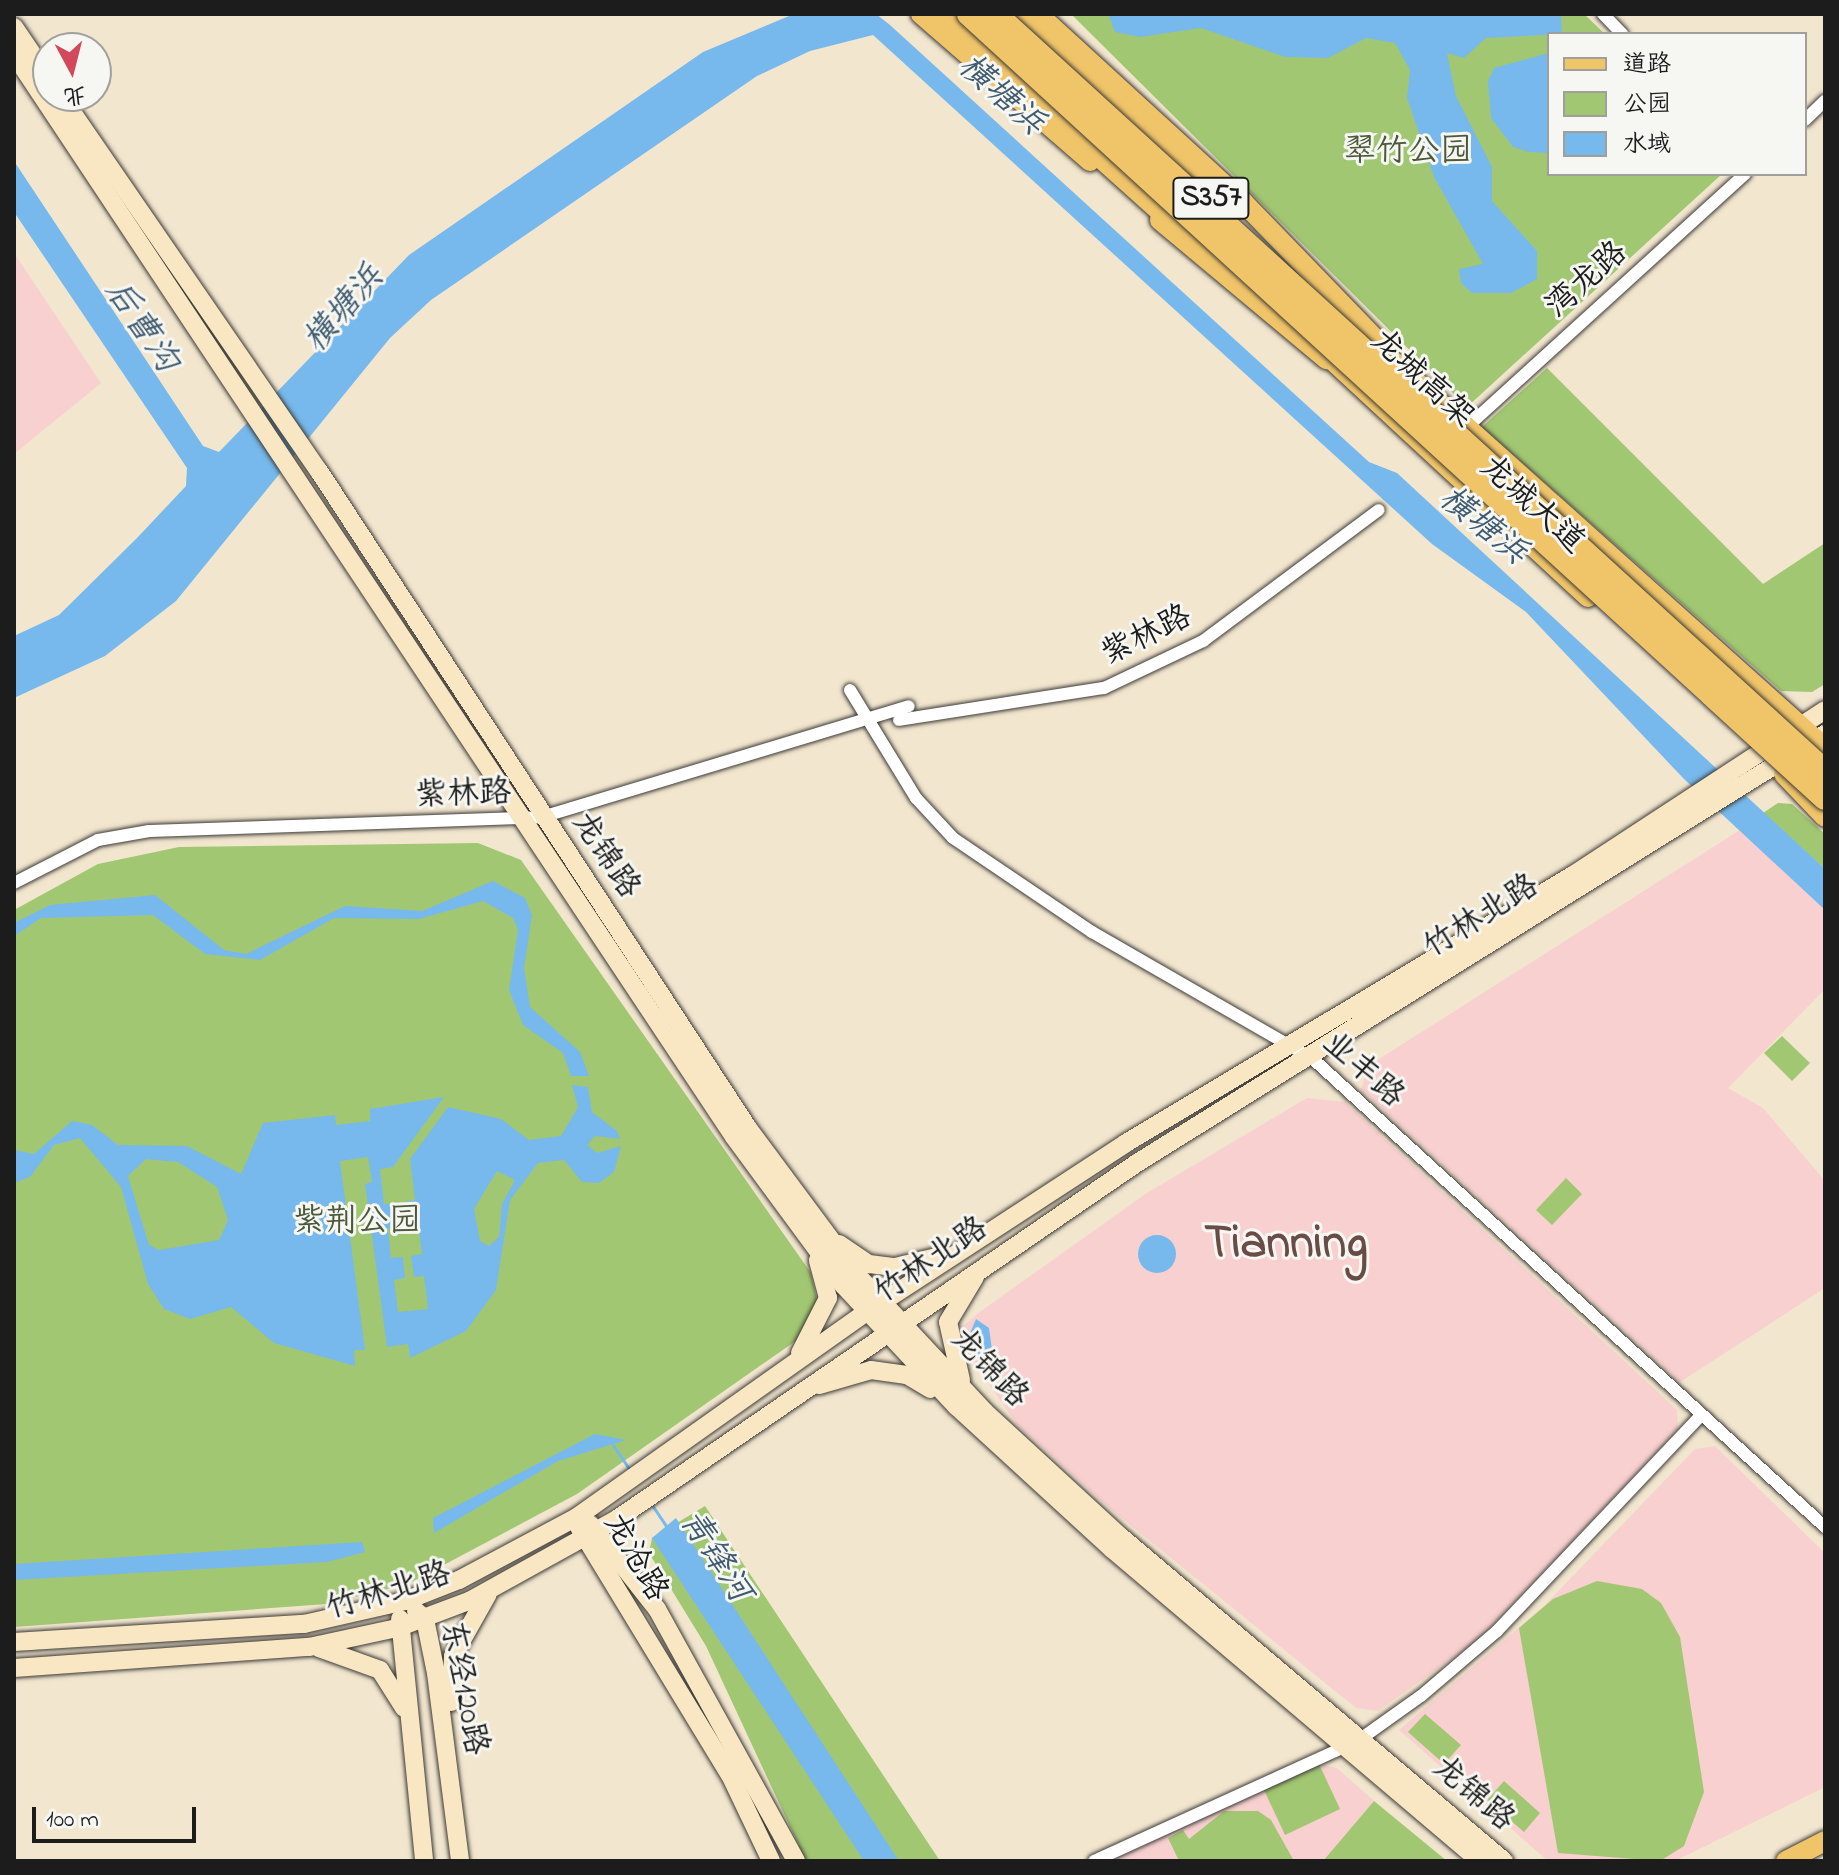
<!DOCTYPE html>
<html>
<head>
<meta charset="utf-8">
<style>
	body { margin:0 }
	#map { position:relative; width:1839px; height:1875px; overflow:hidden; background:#f2e6cf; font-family:"Indie Flower","LXGW WenKai TC",sans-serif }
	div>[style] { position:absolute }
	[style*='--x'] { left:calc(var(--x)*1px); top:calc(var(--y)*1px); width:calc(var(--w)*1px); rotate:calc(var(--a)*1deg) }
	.built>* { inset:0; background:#f7d0cf }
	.green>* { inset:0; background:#a2c772 }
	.water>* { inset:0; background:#77b9ec }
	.round { border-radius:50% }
	.stream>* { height:3px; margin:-1.5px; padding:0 1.5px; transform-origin:1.5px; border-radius:1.5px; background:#77b9ec }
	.roads { filter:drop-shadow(0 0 2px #3c3a37) drop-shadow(0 0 2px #3c3a37) }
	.street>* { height:12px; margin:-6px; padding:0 6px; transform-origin:6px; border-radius:6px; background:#fff }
	.secondary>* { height:18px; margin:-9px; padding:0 9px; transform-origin:9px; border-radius:9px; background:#f9e7c3 }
	.primary>* { height:20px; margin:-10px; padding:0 10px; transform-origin:10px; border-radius:10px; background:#f0c469 }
	.highway>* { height:24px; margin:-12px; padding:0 12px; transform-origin:12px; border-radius:12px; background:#f0c469 }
	.bridges { filter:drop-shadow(0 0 2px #3c3a37) drop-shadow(0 0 2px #3c3a37) }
	.highway-bridge>* { height:24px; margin:-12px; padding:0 12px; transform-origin:12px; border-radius:12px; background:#f0c469 }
	span { translate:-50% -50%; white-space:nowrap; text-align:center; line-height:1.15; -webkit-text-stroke:6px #f6f6f2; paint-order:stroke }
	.shield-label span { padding:2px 6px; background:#f6f6f2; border:2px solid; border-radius:6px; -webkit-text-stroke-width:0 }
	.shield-label { font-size:30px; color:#1c1c1c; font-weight:700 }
	.park-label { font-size:32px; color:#4b583a }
	.street-label { font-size:32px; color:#1c1c1c }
	.water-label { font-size:34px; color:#405b6f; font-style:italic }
	.town-label { font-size:48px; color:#694c45; font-weight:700 }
	.frame { position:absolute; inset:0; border:16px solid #1c1c1c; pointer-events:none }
	.legend { position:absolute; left:1547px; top:32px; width:260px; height:144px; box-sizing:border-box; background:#f6f6f2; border:2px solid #9f9f9c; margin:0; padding:10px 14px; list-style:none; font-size:24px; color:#1c1c1c }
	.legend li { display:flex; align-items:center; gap:16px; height:40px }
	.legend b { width:40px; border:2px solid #9f9f9c }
	.north { position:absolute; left:32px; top:32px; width:80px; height:80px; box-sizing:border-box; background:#f6f6f2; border:2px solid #9f9f9c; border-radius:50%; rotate:173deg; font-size:22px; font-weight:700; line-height:32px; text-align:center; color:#1c1c1c }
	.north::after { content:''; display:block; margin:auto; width:28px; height:36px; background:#d1495b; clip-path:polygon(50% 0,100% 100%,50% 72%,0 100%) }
	.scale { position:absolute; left:32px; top:1807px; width:164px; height:36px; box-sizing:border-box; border:4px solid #1c1c1c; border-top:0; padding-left:10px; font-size:24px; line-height:28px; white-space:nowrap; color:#1c1c1c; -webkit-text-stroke:6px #f6f6f2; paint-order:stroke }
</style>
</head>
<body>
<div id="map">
	<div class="built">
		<i style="clip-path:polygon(14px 253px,101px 383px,14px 454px)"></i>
		<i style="clip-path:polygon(1740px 830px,1825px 910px,1825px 989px,1728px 1088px,1763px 1108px,1825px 1181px,1825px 1288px,1680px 1382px,1361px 1090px,1368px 1066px)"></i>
		<i style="clip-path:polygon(1307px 1098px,1345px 1102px,1677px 1410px,1678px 1429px,1478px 1640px,1378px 1711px,1356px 1708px,1107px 1506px,1018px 1426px,961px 1343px,962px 1327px,981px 1311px,1147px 1193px)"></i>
		<i style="clip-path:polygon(1715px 1446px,1825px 1553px,1825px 1787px,1675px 1861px,1548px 1861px,1399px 1730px,1544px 1606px,1695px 1449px)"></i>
		<i style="clip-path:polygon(1318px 1764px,1337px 1768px,1374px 1801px,1323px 1861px,1111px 1861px)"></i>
	</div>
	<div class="green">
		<i style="clip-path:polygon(1071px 14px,1584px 14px,1605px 34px,1549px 34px,1549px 174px,1722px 174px,1467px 407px)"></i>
		<i style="clip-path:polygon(1547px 368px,1763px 584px,1825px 543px,1825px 684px,1812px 692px,1781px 691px,1482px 427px)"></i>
		<i style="clip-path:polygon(1778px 803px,1792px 804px,1825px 834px,1825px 869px,1763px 813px)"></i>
		<i style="clip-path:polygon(478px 843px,521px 860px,811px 1273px,817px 1300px,797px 1340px,577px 1494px,408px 1584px,327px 1604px,14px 1627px,14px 910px,98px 864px,179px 847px)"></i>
		<i style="clip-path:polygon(1782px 1036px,1810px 1063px,1792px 1081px,1764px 1053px)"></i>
		<i style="clip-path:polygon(1566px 1178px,1582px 1194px,1552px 1225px,1536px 1210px)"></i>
		<i style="clip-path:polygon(705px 1506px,940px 1861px,806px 1861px,706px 1646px,649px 1553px,652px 1538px)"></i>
		<i style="clip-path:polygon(1597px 1581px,1642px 1589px,1661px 1603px,1680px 1637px,1704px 1792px,1684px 1846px,1660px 1861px,1558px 1853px,1519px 1628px,1553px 1599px)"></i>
		<i style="clip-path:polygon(1425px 1714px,1461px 1745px,1444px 1764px,1408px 1732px)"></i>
		<i style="clip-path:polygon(1319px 1764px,1340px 1809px,1285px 1835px,1264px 1790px)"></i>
		<i style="clip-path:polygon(1504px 1781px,1540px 1813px,1524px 1832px,1487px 1800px)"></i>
		<i style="clip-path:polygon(1374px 1801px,1447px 1861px,1323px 1861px)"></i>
		<i style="clip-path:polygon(1224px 1811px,1258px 1811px,1271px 1820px,1294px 1861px,1179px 1861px,1168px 1838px,1183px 1830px,1189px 1839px)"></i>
	</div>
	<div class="water">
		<i style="clip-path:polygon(794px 14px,876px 14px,890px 25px,1369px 462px,1397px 473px,1825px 869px,1825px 910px,1684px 779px,1526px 612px,1432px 544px,873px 35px,810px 51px,757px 76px,431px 300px,390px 338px,176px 601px,105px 656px,14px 698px,14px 636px,59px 615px,137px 538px,186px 486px,187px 468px,14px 212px,14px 161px,203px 446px,219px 452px,409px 255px,703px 52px)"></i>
		<i style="clip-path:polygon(1108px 14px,1561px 14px,1562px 34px,1486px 38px,1464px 58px,1447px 53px,1456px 96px,1492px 167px,1492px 201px,1537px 251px,1537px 279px,1511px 293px,1472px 293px,1461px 283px,1459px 269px,1483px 264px,1434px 177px,1407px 98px,1410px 70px,1395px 43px,1366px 38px,1328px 58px,1285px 57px,1201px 28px,1140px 37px,1115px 32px)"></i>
		<i style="clip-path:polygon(1549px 53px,1549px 153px,1529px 152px,1513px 147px,1491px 118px,1488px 81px,1494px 68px)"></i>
		<i style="clip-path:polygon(493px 881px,525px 898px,532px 915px,524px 968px,530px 1007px,580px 1052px,589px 1076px,571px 1076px,563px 1053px,523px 1025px,509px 990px,518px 930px,513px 918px,483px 901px,419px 919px,334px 918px,260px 960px,205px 954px,153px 915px,41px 918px,14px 936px,14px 923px,50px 905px,155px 895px,224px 950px,246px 954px,345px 906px,422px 911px)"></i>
		<i style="clip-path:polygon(evenodd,572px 1085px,588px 1087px,592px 1112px,617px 1131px,620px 1139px,595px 1136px,587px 1145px,597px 1153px,621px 1146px,614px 1172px,599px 1183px,582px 1182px,564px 1160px,538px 1163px,510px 1200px,496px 1290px,466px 1331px,410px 1358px,408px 1344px,387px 1347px,365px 1184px,372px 1182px,368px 1157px,340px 1161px,365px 1350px,354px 1350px,355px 1366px,274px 1343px,231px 1307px,190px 1319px,164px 1309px,148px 1284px,121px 1187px,80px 1138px,54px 1145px,30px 1177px,14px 1183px,14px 1150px,34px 1154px,72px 1121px,92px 1125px,118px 1145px,187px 1146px,241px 1174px,263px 1123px,335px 1115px,336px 1125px,370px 1121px,370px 1109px,444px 1097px,393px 1167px,380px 1169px,384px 1204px,397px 1203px,399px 1226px,388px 1228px,391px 1258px,403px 1257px,405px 1278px,394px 1280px,398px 1312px,428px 1309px,424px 1276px,414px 1277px,411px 1256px,422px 1254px,418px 1224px,408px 1225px,406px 1202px,415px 1200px,410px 1159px,448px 1107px,501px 1119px,529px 1140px,561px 1136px,578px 1107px,572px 1085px,146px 1159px,178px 1162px,217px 1187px,228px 1220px,219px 1240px,159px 1250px,149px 1245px,128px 1176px,146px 1159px,572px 1085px,497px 1171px,515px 1180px,502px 1204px,499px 1237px,489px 1246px,480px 1241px,474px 1209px,497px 1171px)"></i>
		<i class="round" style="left:1138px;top:1235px;width:38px;height:38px"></i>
		<i style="clip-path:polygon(976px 1319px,989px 1328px,992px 1350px,985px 1365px,966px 1343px)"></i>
		<i style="clip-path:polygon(595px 1434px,626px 1440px,558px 1461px,434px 1533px,433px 1518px)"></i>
		<i style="clip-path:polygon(676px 1518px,899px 1861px,864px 1861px,652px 1538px)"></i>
		<i style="clip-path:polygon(362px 1542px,365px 1552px,327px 1562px,14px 1580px,14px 1564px)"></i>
	</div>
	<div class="stream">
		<i style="--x:613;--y:1445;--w:32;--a:56"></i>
		<i style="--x:652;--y:1505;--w:29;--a:56"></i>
	</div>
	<div class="roads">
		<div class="street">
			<i style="--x:1603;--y:14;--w:28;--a:46"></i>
			<i style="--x:1805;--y:120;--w:28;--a:-44"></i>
			<i style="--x:1467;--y:427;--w:376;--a:-42.3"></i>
			<i style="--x:850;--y:690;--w:127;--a:58.6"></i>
			<i style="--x:916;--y:798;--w:54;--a:47.2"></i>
			<i style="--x:953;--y:838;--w:168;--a:34.1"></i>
			<i style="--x:1092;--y:932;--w:255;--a:29.9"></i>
			<i style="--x:1313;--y:1059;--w:694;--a:42.43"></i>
			<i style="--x:899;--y:720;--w:207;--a:-8.9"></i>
			<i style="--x:1104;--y:688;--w:110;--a:-25.4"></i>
			<i style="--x:1203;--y:641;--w:219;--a:-36.7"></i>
			<i style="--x:14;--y:883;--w:94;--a:-27.1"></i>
			<i style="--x:98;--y:840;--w:52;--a:-10"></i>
			<i style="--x:149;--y:831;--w:393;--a:-2"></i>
			<i style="--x:542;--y:817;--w:383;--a:-16.8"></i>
			<i style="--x:1094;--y:1861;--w:291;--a:-24.5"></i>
			<i style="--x:1359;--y:1740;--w:76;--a:-35.4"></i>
			<i style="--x:1421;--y:1696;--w:100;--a:-40.5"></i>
			<i style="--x:1497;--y:1631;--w:297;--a:-46.6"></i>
		</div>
		<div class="secondary">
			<i style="--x:14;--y:27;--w:60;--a:55.8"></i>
			<i style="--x:14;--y:54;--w:1300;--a:56.38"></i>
			<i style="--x:734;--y:1137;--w:184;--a:53.6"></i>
			<i style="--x:843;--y:1285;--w:166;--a:47"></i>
			<i style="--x:956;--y:1406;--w:212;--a:42.5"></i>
			<i style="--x:1112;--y:1549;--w:482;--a:40.3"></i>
			<i style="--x:61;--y:96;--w:455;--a:55.5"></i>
			<i style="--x:319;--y:471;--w:785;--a:56.86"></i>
			<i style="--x:748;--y:1128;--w:183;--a:53.4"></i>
			<i style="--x:857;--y:1275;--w:187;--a:46.9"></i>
			<i style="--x:985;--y:1412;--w:185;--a:42.6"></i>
			<i style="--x:1121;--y:1537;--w:502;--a:40.23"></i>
			<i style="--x:839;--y:1244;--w:36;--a:34"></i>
			<i style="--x:869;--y:1264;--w:26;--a:7"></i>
			<i style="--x:895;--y:1267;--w:47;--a:-13.4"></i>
			<i style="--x:800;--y:1353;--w:62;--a:-63"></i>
			<i style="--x:828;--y:1298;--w:39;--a:-105"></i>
			<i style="--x:961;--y:1380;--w:59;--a:-102.6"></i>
			<i style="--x:948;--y:1322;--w:52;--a:-59"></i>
			<i style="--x:819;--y:1385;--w:54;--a:-16.1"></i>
			<i style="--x:871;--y:1370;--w:36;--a:8"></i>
			<i style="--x:907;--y:1375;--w:27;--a:31"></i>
			<i style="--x:590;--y:1524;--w:108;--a:51.8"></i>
			<i style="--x:657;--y:1609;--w:288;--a:61.1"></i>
			<i style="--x:579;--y:1527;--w:290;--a:58.7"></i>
			<i style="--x:730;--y:1775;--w:95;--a:64.5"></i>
			<i style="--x:416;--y:1611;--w:12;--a:42"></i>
			<i style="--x:425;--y:1619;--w:55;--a:78.5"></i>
			<i style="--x:436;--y:1673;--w:190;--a:82.7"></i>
			<i style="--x:400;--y:1619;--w:243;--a:84.3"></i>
			<i style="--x:14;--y:1642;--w:291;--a:-3.6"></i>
			<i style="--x:304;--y:1624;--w:104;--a:-12.8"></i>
			<i style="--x:405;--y:1601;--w:58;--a:-21.3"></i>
			<i style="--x:459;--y:1580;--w:134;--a:-28.1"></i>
			<i style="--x:577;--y:1517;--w:355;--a:-35.3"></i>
			<i style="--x:867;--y:1312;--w:309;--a:-33.1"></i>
			<i style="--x:1126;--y:1143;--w:521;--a:-30.94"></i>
			<i style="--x:1573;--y:875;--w:301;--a:-33.2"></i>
			<i style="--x:319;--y:1648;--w:65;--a:19.8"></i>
			<i style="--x:380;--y:1670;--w:45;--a:57.7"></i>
			<i style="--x:14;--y:1668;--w:296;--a:-4.1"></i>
			<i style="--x:309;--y:1647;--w:90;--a:-12.2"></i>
			<i style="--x:397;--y:1628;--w:77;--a:-20.6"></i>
			<i style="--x:469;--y:1601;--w:169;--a:-29"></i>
			<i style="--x:617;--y:1519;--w:630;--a:-34.4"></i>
			<i style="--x:1137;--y:1163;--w:811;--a:-31.95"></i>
			<i style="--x:451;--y:1702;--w:46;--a:-87.5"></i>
			<i style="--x:453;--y:1656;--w:71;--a:-60.6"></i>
		</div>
		<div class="primary">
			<i style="--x:921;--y:14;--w:224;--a:41"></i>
			<i style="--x:1038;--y:14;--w:278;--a:42.5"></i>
			<i style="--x:1243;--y:202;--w:194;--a:46"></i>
			<i style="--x:1160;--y:220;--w:217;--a:39.9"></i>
			<i style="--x:1366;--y:337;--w:616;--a:41.84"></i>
			<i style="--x:1318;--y:347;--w:368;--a:42.8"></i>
			<i style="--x:1784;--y:774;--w:59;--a:46.4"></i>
			<i style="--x:1786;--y:1861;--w:44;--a:-27.1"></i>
		</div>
		<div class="highway">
			<i style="--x:943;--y:14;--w:314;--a:41.9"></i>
			<i style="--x:1017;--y:14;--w:263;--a:42.2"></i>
		</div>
	</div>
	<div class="bridges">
		<div class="highway-bridge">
			<i style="--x:969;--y:14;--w:1161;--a:42.49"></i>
			<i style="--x:995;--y:14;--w:1124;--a:42.4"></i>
		</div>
	</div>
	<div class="shield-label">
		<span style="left:1211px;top:198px">S357</span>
	</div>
	<div class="park-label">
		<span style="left:1408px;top:153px">翠竹公园</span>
		<span style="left:357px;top:1223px">紫荆公园</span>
	</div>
	<div class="street-label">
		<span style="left:1588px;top:281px;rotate:-42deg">湾龙路</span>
		<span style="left:1421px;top:380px;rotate:43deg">龙城高架</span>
		<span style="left:1531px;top:506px;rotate:42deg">龙城大道</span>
		<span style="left:1147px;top:637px;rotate:-26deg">紫林路</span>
		<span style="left:463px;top:796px;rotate:-2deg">紫林路</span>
		<span style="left:604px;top:856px;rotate:56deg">龙锦路</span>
		<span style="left:1482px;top:918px;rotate:-32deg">竹林北路</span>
		<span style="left:1362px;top:1071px;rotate:41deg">业丰路</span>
		<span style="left:932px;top:1262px;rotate:-34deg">竹林北路</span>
		<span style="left:988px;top:1369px;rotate:46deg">龙锦路</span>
		<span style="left:634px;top:1558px;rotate:60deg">龙沧路</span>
		<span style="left:389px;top:1593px;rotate:-17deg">竹林北路</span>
		<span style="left:462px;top:1688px;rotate:79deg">东经120路</span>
		<span style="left:1472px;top:1795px;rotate:40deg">龙锦路</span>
	</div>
	<div class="water-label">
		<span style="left:1000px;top:96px;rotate:42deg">横塘浜</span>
		<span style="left:345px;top:310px;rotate:-49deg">横塘浜</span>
		<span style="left:140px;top:327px;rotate:56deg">后曹沟</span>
		<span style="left:1482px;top:527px;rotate:39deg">横塘浜</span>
		<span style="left:714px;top:1557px;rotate:57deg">青锋河</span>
	</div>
	<div class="town-label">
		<span style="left:1286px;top:1245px">Tianning</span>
	</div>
	<div class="frame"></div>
	<ul class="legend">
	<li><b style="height:10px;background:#f0c469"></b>道路</li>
	<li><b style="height:22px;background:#a2c772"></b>公园</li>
	<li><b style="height:22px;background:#77b9ec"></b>水域</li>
	</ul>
	<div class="north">北</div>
	<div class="scale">100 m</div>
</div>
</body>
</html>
